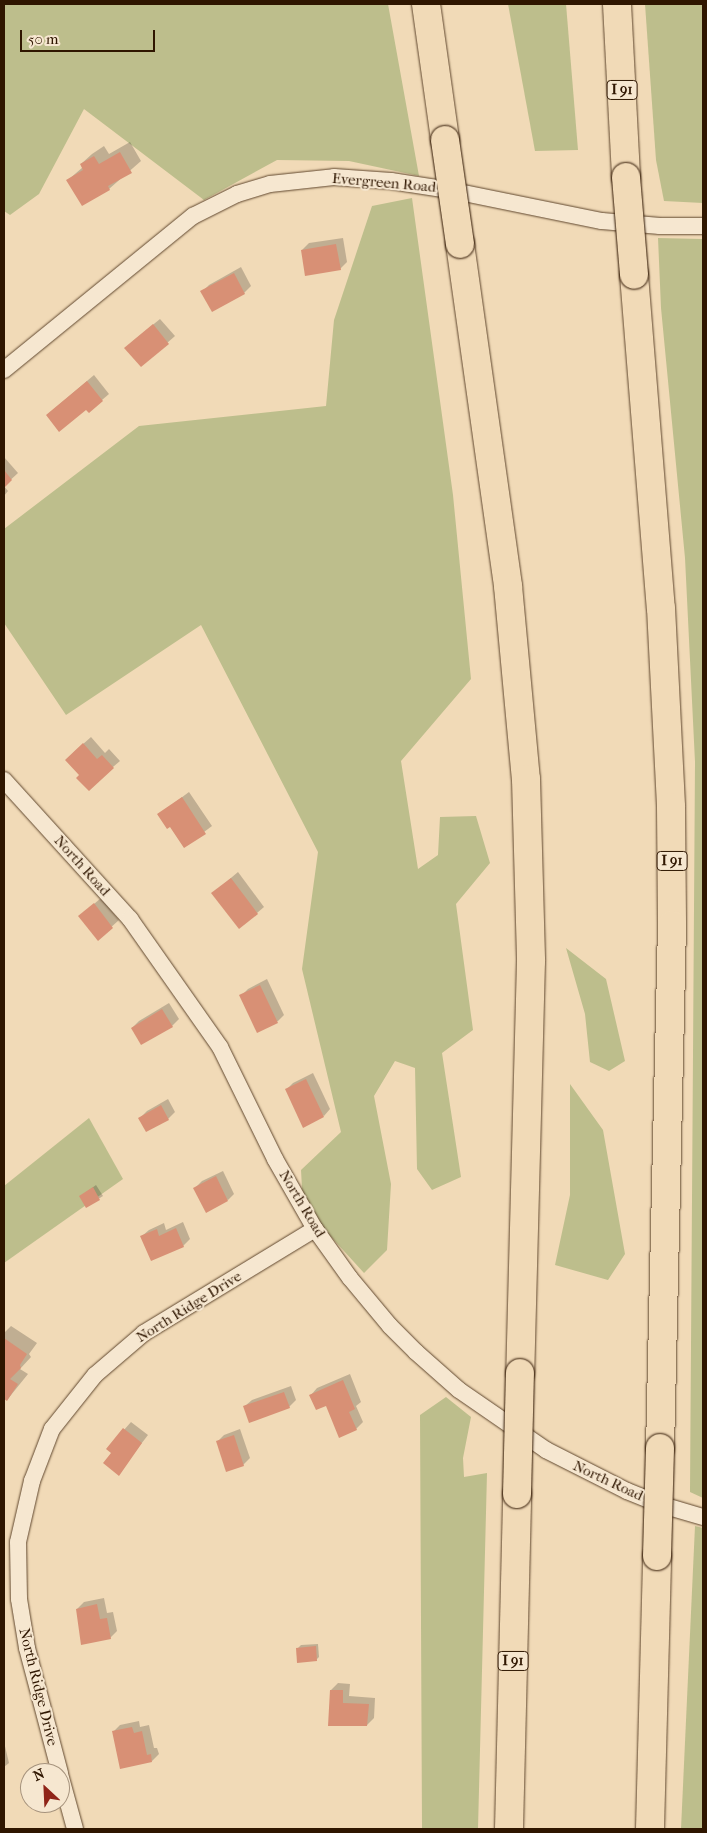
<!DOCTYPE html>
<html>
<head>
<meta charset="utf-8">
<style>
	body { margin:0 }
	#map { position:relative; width:707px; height:1833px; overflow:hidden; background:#f1dab7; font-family:"IM FELL French Canon",serif }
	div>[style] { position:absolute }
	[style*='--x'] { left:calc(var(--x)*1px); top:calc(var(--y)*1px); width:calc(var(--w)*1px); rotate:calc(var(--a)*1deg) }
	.green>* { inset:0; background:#bdbe8c }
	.shadow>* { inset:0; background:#0003 }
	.building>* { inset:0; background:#d89075 }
	.roads { filter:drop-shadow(0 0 1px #60472e) drop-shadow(0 0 1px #60472e) }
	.minor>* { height:16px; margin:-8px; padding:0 8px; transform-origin:8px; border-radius:8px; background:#f6e7d0 }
	.motorway>* { height:28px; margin:-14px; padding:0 14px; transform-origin:14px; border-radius:14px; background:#f1dab7 }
	.bridges { filter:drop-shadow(0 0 1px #2f1600) drop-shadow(0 0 1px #2f1600) }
	.motorway-bridge>* { height:28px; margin:-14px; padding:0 14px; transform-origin:14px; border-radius:14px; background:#f1dab7 }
	span { translate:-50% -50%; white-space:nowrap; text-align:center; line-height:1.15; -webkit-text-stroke:4px #f6e7d0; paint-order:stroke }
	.shield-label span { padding:1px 4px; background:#f6e7d0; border:1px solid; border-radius:4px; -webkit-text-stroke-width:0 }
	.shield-label { font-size:14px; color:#2f1600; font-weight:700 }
	.street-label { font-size:15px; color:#2f1600 }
	.frame { position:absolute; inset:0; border:5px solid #2f1600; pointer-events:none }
	.north { position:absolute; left:20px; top:1763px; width:50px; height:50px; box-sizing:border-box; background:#f6e7d0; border:1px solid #a6937d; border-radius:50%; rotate:335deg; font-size:14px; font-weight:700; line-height:20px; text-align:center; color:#2f1600 }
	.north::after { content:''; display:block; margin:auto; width:18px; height:22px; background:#8f2418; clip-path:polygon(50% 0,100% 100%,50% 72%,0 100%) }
	.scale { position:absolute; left:20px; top:30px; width:135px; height:22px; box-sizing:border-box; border:2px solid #2f1600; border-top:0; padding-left:6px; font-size:15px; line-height:18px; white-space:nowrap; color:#2f1600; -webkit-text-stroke:4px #f6e7d0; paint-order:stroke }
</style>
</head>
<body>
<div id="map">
	<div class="green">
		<i style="clip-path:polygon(4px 4px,388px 4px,419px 176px,349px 161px,277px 160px,204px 200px,84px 109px,39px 194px,10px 215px,4px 211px)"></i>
		<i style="clip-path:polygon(508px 4px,566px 4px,578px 150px,535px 151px)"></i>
		<i style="clip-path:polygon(645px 4px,703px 4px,703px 203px,664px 201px,656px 160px)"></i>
		<i style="clip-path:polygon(412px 198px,453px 495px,471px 679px,401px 761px,418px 869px,438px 855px,440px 817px,476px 816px,490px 863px,456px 904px,473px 1030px,442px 1053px,461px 1177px,432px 1190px,417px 1169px,415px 1068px,395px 1061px,374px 1096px,391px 1184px,387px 1250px,364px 1273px,303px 1206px,301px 1170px,341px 1132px,302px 969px,318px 852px,201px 625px,66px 715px,4px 623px,4px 529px,139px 426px,326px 406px,334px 320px,372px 206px)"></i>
		<i style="clip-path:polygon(658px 238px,703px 239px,703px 1498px,690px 1492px,695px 762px,685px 558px,661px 308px)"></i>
		<i style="clip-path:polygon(566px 948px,606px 979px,625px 1061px,609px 1071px,590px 1062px,585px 1014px)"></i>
		<i style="clip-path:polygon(570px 1084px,603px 1130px,625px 1254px,608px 1280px,555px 1265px,570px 1195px)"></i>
		<i style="clip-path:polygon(89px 1118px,123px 1179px,4px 1263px,4px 1186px)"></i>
		<i style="clip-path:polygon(446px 1397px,471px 1417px,463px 1458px,464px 1477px,487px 1473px,478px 1829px,422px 1829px,420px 1415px)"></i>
		<i style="clip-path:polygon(695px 1526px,703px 1528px,703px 1829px,681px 1829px)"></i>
	</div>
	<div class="shadow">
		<i style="clip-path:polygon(130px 142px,141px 161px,109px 189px,68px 180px,83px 167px,81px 164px,92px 154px,104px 146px,109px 154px)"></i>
		<i style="clip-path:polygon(343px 238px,347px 262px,340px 269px,302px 250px,309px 243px)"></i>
		<i style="clip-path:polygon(241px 267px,251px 286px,244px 293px,202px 292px,209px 285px)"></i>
		<i style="clip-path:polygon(160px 319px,175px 336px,141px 366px,133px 341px)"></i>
		<i style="clip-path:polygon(94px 375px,109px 394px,102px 400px,86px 408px,47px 415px)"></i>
		<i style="clip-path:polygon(4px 457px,18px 473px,4px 486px,8px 491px,4px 496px)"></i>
		<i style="clip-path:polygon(91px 737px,105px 753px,109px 749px,120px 761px,113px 767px,81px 775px,73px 753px)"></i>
		<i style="clip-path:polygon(189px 792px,212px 826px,184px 847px,170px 826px,158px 815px)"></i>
		<i style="clip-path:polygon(238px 872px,264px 907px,257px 913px,213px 893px)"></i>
		<i style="clip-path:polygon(101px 898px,119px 920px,98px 939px,87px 910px)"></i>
		<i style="clip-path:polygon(267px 979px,284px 1015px,278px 1021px,258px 1031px,241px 996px,248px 989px)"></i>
		<i style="clip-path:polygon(169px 1003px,179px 1019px,172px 1026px,132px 1028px,139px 1021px)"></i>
		<i style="clip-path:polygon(313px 1073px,330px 1109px,324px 1116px,286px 1090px,293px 1083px)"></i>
		<i style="clip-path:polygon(168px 1099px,175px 1112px,168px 1119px,140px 1118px,147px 1111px)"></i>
		<i style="clip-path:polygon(223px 1171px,234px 1194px,228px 1200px,195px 1188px,202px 1181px)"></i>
		<i style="clip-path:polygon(96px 1185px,103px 1196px,87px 1206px,81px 1196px)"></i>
		<i style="clip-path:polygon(183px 1222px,190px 1239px,183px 1246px,142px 1236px,149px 1230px,164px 1223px,166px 1230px)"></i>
		<i style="clip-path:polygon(11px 1326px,37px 1343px,29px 1354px,31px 1357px,20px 1369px,28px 1374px,7px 1400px,4px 1397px,4px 1333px)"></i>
		<i style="clip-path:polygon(350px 1374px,361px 1402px,356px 1406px,363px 1422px,356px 1429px,327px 1404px,311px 1395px,317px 1388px)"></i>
		<i style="clip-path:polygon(291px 1386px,296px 1400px,289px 1407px,245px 1406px,252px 1400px)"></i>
		<i style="clip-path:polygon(131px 1422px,148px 1435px,118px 1474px,113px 1452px,108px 1448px)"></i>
		<i style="clip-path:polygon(240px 1429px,250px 1458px,243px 1465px,217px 1442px,224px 1435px)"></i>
		<i style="clip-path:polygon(104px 1598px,107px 1613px,113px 1612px,117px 1631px,110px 1638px,82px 1644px,77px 1609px,84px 1602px)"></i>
		<i style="clip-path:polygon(318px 1644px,319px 1657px,316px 1660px,298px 1648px,301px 1645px)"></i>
		<i style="clip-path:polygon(338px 1683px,350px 1684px,349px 1696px,375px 1698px,374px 1718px,367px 1725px,329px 1725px,331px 1690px)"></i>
		<i style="clip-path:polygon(139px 1721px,140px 1727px,149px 1725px,154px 1748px,157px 1748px,159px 1754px,152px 1761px,113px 1732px,120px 1725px)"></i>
		<i style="clip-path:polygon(4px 1742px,9px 1763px,4px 1767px)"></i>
	</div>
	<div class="building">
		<i style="clip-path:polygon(120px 152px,132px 173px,108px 186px,110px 190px,82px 206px,66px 180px,83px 170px,80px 164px,94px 156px,99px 164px)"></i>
		<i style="clip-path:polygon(336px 244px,341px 270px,305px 276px,301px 250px)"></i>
		<i style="clip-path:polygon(234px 273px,245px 294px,212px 312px,200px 291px)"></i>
		<i style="clip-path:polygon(153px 324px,169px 344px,141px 367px,124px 348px)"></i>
		<i style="clip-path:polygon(87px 381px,103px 401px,89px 413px,86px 410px,59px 432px,46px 415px)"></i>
		<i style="clip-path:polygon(4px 470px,12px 480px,4px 488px)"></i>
		<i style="clip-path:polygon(83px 743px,97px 759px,102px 755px,114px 768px,89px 791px,76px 778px,79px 775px,65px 760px)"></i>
		<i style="clip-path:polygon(182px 797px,206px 834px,184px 848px,170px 827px,167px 829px,157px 814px)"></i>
		<i style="clip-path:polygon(231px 878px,258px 914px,239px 929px,211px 893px)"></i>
		<i style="clip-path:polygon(94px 903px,113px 928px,98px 941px,78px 916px)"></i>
		<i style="clip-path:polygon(260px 985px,278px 1023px,257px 1033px,239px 995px)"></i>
		<i style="clip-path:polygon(162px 1009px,173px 1027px,141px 1045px,131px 1028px)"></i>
		<i style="clip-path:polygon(306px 1079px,324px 1117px,303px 1128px,285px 1089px)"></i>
		<i style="clip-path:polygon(161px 1105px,169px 1120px,146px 1132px,138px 1118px)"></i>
		<i style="clip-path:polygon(216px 1176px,228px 1201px,206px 1213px,193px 1188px)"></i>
		<i style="clip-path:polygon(93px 1187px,100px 1200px,86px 1208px,79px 1196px)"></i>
		<i style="clip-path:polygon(176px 1228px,184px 1247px,151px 1261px,140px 1236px,157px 1229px,159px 1236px)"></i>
		<i style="clip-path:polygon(4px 1338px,27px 1354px,20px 1365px,21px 1368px,10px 1379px,18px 1384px,7px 1401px,4px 1399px)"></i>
		<i style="clip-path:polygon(343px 1380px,355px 1409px,349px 1412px,357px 1430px,339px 1438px,326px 1406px,316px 1410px,309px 1395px)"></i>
		<i style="clip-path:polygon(284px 1392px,290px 1408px,249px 1423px,243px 1406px)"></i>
		<i style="clip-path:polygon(123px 1428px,142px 1443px,119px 1476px,103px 1463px,111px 1453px,106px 1449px)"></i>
		<i style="clip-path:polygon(234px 1435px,244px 1466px,226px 1472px,216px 1441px)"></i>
		<i style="clip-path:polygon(97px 1604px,100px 1619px,107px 1618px,111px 1639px,81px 1645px,76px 1609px)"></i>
		<i style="clip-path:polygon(316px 1646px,317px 1661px,297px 1663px,296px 1648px)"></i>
		<i style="clip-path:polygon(330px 1690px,343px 1690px,343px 1703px,369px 1704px,367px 1726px,328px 1726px)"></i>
		<i style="clip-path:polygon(132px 1727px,134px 1733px,142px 1731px,147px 1755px,151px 1754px,152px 1762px,120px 1769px,112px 1731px)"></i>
	</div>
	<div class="roads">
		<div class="minor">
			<i style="--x:4;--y:370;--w:244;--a:-39.2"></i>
			<i style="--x:193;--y:216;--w:49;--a:-26.6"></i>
			<i style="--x:237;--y:194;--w:34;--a:-17"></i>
			<i style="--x:270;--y:184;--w:64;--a:-6.2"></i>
			<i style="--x:334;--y:177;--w:57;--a:4"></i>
			<i style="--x:391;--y:181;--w:59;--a:8.8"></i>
			<i style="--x:449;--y:190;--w:156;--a:11.5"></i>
			<i style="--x:602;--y:221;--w:58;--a:4.9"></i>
			<i style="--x:660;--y:226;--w:43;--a:0"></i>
			<i style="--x:4;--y:780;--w:188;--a:47.8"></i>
			<i style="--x:130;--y:919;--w:156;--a:54.9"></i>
			<i style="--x:220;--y:1047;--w:125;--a:63.8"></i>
			<i style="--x:275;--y:1159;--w:81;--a:60.3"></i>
			<i style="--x:315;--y:1229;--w:60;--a:54.5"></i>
			<i style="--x:350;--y:1278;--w:62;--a:50.2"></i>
			<i style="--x:390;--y:1326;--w:37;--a:45"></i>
			<i style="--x:416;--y:1352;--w:57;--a:41.5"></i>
			<i style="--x:459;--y:1390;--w:106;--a:34.6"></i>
			<i style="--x:546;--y:1450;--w:91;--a:26.8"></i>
			<i style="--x:627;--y:1491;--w:38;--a:22"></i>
			<i style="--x:662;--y:1505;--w:43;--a:16.3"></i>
			<i style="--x:60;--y:1773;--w:129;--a:-104.8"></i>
			<i style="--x:27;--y:1648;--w:50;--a:-99.3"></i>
			<i style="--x:19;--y:1599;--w:57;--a:-91"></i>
			<i style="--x:18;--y:1542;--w:63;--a:-77.1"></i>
			<i style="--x:32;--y:1481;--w:56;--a:-69"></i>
			<i style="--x:52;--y:1429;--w:69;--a:-51.5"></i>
			<i style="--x:95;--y:1375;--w:65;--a:-40.6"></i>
			<i style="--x:144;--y:1333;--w:200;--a:-31.3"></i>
			<i style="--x:60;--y:1774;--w:57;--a:74.7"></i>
		</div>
		<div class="motorway">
			<i style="--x:426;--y:4;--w:137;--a:82"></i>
			<i style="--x:617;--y:4;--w:173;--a:87"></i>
			<i style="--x:460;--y:244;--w:345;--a:82"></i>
			<i style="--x:508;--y:586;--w:194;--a:84.7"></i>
			<i style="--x:526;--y:779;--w:182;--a:88.4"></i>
			<i style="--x:531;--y:961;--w:412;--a:91.5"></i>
			<i style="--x:634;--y:275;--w:334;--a:85.4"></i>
			<i style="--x:661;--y:608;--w:199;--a:87.1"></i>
			<i style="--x:671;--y:807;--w:118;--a:89.5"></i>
			<i style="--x:672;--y:925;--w:523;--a:91.31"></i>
			<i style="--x:509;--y:1829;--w:335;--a:-88.6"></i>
			<i style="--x:650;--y:1829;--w:273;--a:-88.5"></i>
		</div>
	</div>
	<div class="bridges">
		<div class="motorway-bridge">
			<i style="--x:445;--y:140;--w:105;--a:81.8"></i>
			<i style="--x:626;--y:177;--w:98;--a:85.3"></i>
			<i style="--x:517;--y:1494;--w:121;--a:-88.6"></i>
			<i style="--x:657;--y:1556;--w:108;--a:-88.4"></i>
		</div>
	</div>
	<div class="shield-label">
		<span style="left:622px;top:90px">I 91</span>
		<span style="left:672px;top:861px">I 91</span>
		<span style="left:513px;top:1661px">I 91</span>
	</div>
	<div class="street-label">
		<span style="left:384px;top:183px;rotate:5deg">Evergreen Road</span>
		<span style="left:82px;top:866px;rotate:48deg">North Road</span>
		<span style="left:302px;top:1204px;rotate:59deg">North Road</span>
		<span style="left:189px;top:1307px;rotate:-32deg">North Ridge Drive</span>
		<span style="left:608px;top:1481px;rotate:25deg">North Road</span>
		<span style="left:38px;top:1687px;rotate:76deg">North Ridge Drive</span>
	</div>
	<div class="frame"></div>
	<div class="north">N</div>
	<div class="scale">50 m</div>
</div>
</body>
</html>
